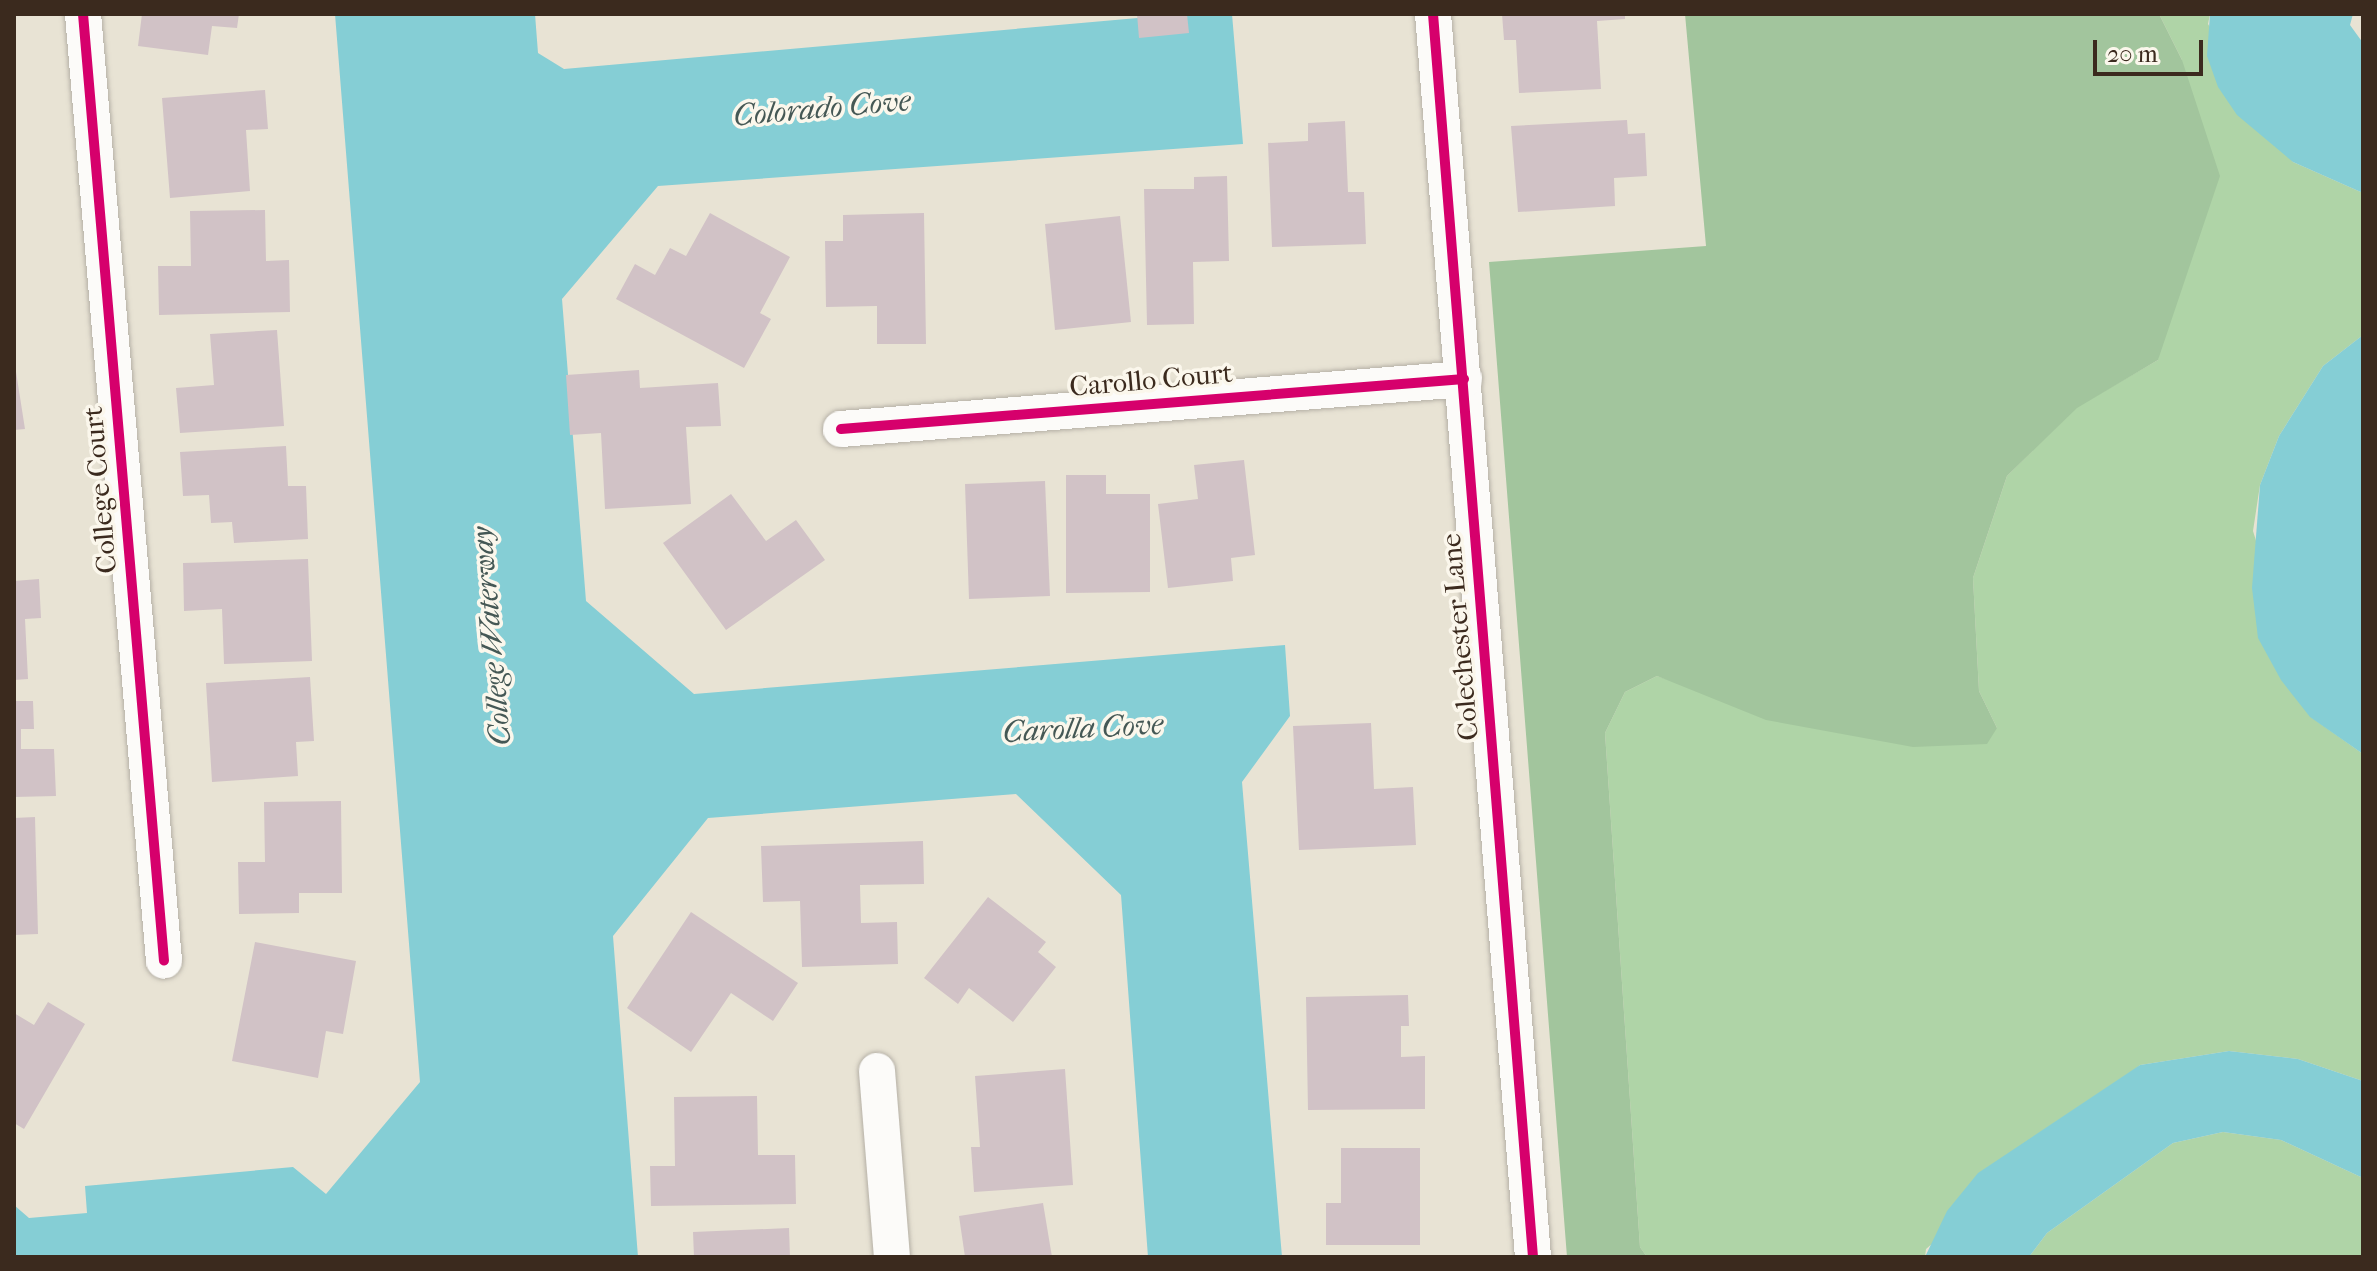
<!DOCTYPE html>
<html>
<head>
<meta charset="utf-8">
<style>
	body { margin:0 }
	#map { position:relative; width:2377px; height:1271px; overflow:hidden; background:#e8e3d4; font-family:"IM FELL French Canon",serif }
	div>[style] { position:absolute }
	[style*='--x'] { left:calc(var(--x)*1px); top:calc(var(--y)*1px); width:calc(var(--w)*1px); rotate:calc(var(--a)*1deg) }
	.green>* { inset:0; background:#afd4a7 }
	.forest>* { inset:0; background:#a2c59d }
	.water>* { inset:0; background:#85ced5 }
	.building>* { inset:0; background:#d1c2c6 }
	.roads { filter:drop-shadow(0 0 2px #b5b0a6) drop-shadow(0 0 2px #b5b0a6) }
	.street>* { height:36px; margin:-18px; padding:0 18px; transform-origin:18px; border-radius:18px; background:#fcfbf9 }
	.cycleway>* { height:10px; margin:-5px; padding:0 5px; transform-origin:5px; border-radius:5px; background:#d6006c }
	span { translate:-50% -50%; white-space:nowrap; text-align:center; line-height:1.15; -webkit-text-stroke:7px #fbf7ec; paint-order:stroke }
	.street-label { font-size:28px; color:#3b2a1e }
	.water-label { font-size:30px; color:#455855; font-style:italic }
	.frame { position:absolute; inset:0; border:16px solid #3b2a1e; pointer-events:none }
	.scale { position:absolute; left:2093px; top:40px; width:110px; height:36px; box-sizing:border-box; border:4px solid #3b2a1e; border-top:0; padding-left:10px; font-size:24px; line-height:28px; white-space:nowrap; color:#3b2a1e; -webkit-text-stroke:6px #fbf7ec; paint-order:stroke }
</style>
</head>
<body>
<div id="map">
	<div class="green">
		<i style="clip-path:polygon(2159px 14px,2210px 14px,2208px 24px,2293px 162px,2363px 193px,2363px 335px,2323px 366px,2279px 436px,2260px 485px,2253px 531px,2311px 717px,2363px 754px,2363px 1081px,2298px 1059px,2229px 1051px,2140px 1065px,1926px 1249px,1925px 1257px,1647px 1257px,1640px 1247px,1605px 733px,1625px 692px,1657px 676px,1693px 688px,1997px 728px,1979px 691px,1973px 578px,2007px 476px,2077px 407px,2158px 360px,2182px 60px)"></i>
		<i style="clip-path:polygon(2223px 1132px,2281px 1140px,2363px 1178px,2363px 1257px,2029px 1257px,2047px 1233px,2173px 1143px)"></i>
	</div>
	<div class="forest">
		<i style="clip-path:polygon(1685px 14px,2159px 14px,2182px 60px,2220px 176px,2158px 360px,2077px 408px,2007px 476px,1973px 578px,1979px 691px,1997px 728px,1987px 744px,1913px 747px,1766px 720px,1657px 676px,1625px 692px,1605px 733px,1640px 1247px,1647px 1257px,1567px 1257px,1489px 262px,1706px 246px)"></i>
	</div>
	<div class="water">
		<i style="clip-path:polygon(335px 14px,535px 14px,538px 53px,564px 69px,1183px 14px,1232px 14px,1243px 144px,658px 186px,562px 299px,586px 601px,694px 694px,1285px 645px,1290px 716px,1242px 782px,1282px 1257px,1148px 1257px,1121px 895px,1016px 794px,708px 818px,613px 936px,638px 1257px,14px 1257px,14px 1205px,29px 1218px,87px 1213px,85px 1186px,293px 1167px,326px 1194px,420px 1082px)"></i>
		<i style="clip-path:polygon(2210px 14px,2353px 14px,2350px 25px,2363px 43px,2363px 193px,2293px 162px,2237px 115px,2218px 87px,2207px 56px)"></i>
		<i style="clip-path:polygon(2363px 335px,2363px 754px,2310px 717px,2281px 680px,2258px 638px,2252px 588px,2260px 485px,2279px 436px,2323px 366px)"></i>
		<i style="clip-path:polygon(2229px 1051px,2298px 1059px,2363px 1081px,2363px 1178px,2281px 1140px,2223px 1132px,2173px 1143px,2047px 1233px,2029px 1257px,1925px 1257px,1947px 1211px,1978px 1173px,2140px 1065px)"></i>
	</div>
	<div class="building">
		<i style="clip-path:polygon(142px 14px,239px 14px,237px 28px,212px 26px,208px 55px,138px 46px)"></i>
		<i style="clip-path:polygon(1137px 14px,1187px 14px,1189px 33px,1139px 38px)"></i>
		<i style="clip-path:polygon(1502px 14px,1625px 14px,1625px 19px,1597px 21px,1601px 89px,1519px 93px,1516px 40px,1504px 40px)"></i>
		<i style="clip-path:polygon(265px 90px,268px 129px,246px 130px,250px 191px,170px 198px,162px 98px)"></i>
		<i style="clip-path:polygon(1627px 120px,1628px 134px,1645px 133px,1647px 176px,1614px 178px,1615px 206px,1518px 212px,1511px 126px)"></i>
		<i style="clip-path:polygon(1345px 121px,1348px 192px,1364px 192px,1366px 244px,1272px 247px,1268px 143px,1308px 141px,1308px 123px)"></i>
		<i style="clip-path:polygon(1227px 176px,1229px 261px,1193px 262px,1194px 324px,1147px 325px,1144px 189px,1194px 189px,1194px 177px)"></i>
		<i style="clip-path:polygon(265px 210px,266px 261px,289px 260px,290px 312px,159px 315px,158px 266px,191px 266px,190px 211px)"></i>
		<i style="clip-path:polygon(710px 213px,790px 257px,760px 313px,771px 319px,744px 368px,616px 299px,635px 264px,655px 275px,670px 248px,686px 256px)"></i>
		<i style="clip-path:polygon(924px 213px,926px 344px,877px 344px,877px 306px,826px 307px,825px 241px,843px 241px,843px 215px)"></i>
		<i style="clip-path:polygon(1120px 216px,1131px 322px,1055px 330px,1045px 224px)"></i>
		<i style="clip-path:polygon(277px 330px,284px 426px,180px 433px,176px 388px,214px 385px,210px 334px)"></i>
		<i style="clip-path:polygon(14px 359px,25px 429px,14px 430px)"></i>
		<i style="clip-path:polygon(639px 370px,640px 388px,718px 383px,721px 426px,686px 427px,691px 504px,605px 509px,601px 433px,570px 435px,566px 375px)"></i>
		<i style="clip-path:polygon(286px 446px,288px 486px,306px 486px,308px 539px,234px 543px,232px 522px,211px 523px,209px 495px,183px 496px,180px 452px)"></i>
		<i style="clip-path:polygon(1244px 460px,1255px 555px,1231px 558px,1233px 581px,1168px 588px,1158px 504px,1198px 499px,1194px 465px)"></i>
		<i style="clip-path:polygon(1066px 475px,1106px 475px,1106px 494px,1150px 494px,1150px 592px,1066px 593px)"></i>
		<i style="clip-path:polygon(1045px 481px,1050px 596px,969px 599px,965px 484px)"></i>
		<i style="clip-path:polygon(731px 494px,766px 541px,796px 520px,825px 560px,726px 630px,663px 543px)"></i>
		<i style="clip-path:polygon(308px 559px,312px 661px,224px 664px,222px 609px,184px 611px,183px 563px)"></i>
		<i style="clip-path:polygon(39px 579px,41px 618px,25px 619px,28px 679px,14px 680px,14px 581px)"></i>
		<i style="clip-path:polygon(310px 677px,314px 741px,296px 742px,298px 776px,212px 782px,206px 683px)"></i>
		<i style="clip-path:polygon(14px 701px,33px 701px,34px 729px,21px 729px,21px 749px,54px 749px,56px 796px,14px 797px)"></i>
		<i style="clip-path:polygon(1371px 723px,1374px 789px,1413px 787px,1416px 845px,1299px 850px,1293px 726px)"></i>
		<i style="clip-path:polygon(341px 801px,342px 893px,299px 893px,299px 913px,239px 914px,238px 862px,265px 862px,264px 802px)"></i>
		<i style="clip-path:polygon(35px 817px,38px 934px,14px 935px,14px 818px)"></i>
		<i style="clip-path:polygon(923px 841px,924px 884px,860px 885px,861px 923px,897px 922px,898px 964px,802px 967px,800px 901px,763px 902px,761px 846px)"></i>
		<i style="clip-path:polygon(988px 897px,1046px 942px,1038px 952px,1056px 967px,1013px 1022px,969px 988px,958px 1004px,924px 978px)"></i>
		<i style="clip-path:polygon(691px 912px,798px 983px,773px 1021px,731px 993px,691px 1052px,627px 1008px)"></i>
		<i style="clip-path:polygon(255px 942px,356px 961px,343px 1034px,326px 1031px,318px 1078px,232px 1061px)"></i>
		<i style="clip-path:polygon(1408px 995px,1409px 1026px,1401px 1026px,1401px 1057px,1425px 1056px,1425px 1109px,1308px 1110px,1306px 997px)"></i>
		<i style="clip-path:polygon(48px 1002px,85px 1024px,24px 1129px,14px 1123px,14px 1013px,34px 1025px)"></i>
		<i style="clip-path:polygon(1065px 1069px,1073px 1185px,974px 1192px,971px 1147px,980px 1147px,975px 1076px)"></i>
		<i style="clip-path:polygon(757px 1096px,758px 1155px,795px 1155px,796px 1204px,651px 1206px,650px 1166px,675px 1166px,674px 1097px)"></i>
		<i style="clip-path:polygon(1341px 1148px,1420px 1148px,1420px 1245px,1326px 1245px,1326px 1203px,1341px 1203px)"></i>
		<i style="clip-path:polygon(1043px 1203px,1052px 1257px,965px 1257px,959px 1216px)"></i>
		<i style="clip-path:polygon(789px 1228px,790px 1257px,694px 1257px,693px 1232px)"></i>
	</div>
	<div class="roads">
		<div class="street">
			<i style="--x:83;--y:14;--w:950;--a:85.11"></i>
			<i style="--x:1433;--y:14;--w:1247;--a:85.4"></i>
			<i style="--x:841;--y:429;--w:625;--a:-4.59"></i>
			<i style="--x:877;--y:1071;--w:187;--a:85.4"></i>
		</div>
	</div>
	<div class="cycleway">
		<i style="--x:83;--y:14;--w:950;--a:85.11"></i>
		<i style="--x:1433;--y:14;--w:1247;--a:85.4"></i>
		<i style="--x:841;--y:429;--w:625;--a:-4.59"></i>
	</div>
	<div class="street-label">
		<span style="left:1151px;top:380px;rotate:-5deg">Carollo Court</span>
		<span style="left:100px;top:490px;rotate:-95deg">College Court</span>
		<span style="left:1460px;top:637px;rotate:-95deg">Colechester Lane</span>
	</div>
	<div class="water-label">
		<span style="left:822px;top:109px;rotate:-5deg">Colorado Cove</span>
		<span style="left:492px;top:636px;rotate:-95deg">College Waterway</span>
		<span style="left:1083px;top:729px;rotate:-3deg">Carolla Cove</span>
	</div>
	<div class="frame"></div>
	<div class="scale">20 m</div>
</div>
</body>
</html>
